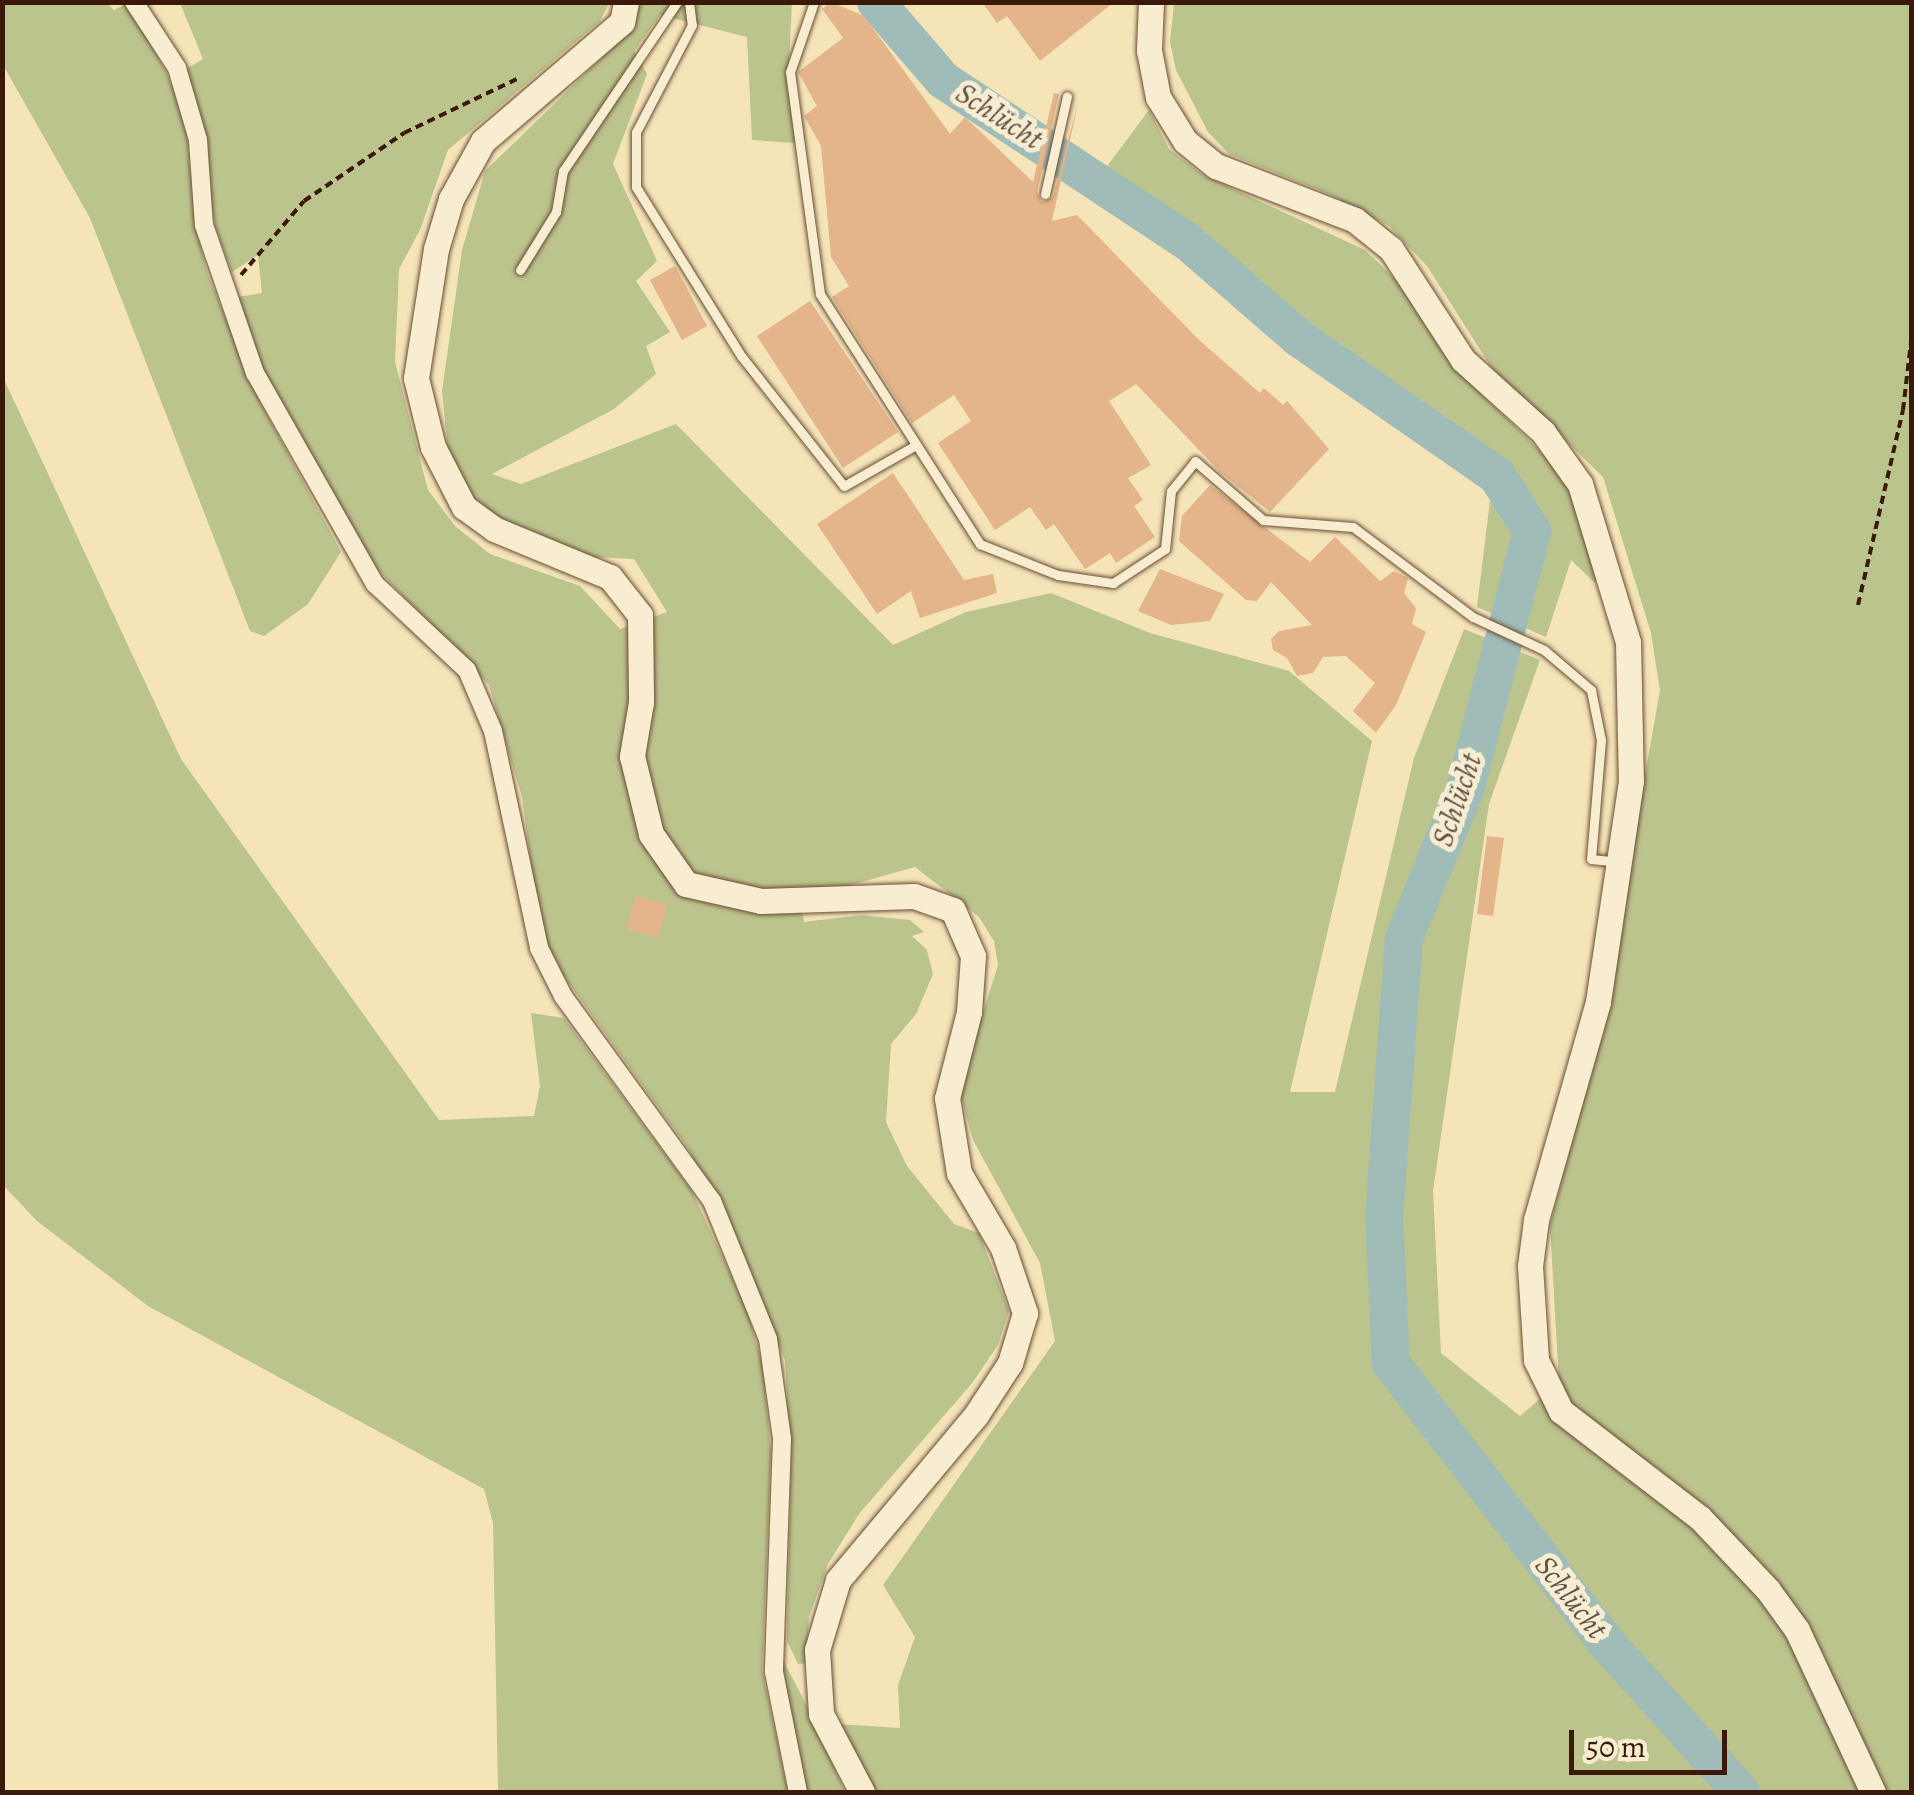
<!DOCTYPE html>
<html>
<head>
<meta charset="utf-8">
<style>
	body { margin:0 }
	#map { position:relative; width:1914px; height:1795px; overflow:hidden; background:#f4e4b8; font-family:Alegreya,serif }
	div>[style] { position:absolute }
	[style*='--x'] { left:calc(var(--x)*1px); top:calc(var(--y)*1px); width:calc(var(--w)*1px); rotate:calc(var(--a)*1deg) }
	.green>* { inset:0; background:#bcc48e }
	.river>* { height:38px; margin:-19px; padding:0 19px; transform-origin:19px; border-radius:19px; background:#9fbcb8 }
	.building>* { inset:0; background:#e4b48b }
	.path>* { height:4px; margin-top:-2px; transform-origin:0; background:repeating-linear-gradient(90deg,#3b1908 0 8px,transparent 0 13px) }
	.roads { filter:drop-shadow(0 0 2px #694c34) drop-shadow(0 0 2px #694c34) }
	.lane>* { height:9px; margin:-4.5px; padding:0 4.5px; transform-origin:4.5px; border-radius:4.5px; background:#f8edd1 }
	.street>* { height:18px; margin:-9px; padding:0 9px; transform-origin:9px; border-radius:9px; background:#f8edd1 }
	.secondary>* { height:25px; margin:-12.5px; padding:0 12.5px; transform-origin:12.5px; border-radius:12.5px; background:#f8edd1 }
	span { translate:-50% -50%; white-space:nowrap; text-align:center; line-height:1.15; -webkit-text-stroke:10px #f8edd1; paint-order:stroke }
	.water-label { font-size:30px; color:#5e5246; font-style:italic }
	.frame { position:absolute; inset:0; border:5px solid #3b1908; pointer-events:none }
	.scale { position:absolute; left:1569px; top:1730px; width:158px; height:45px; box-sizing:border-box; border:5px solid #3b1908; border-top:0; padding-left:12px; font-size:30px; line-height:35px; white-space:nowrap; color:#3b1908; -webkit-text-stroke:8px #f8edd1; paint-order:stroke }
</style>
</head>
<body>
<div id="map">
	<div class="green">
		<i style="clip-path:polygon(3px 3px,107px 3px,114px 10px,128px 3px,167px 74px,186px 123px,196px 230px,208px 275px,260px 402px,341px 552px,308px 604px,264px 636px,250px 631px,90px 218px,3px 65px)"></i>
		<i style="clip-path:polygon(180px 3px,609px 3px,600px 21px,448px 150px,420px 230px,399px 269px,395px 362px,428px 490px,455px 526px,490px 554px,580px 586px,620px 629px,667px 612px,634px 559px,589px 557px,486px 518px,449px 462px,442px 391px,462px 250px,485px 171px,613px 47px,639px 3px,792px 3px,788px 81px,795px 143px,752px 140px,747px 37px,660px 15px,634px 51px,647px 74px,613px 164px,657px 261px,636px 281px,670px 332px,646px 346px,656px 374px,614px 409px,492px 474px,521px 484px,676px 424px,893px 645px,966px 612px,1051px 593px,1150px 633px,1289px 671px,1372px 741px,1290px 1092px,1335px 1092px,1414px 758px,1464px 629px,1540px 660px,1489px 804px,1433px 1191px,1441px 1353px,1520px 1416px,1559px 1383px,1550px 1226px,1596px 1047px,1660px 691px,1651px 633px,1603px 477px,1493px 370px,1427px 266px,1389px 226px,1329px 194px,1229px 154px,1208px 132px,1176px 70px,1170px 42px,1174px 3px,1911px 3px,1911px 1792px,871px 1792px,837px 1724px,900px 1728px,898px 1685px,915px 1637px,883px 1585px,1055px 1341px,1040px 1263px,973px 1140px,959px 1089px,998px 965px,994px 941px,979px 917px,915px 867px,801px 899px,804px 922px,861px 915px,910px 920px,924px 932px,912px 936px,927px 950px,933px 974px,916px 1014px,891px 1044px,886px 1122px,907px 1166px,954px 1224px,979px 1233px,1009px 1311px,998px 1345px,973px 1382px,859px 1514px,828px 1564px,809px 1617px,806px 1663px,798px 1664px,787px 1641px,791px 1461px,785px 1360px,746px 1260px,688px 1148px,542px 946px,522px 797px,489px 685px,358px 549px,260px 373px,238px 297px,262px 293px,258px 255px,232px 272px,215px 226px,196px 97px,184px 70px,203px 59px)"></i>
		<i style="clip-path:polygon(1149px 110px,1169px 149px,1203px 175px,1365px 250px,1398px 282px,1467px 380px,1570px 480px,1609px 580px,1594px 582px,1571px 560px,1546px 637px,1477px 607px,1491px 492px,1268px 327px,1096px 181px)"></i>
		<i style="clip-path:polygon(2px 375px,181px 759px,439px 1120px,534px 1116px,540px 1086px,531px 1013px,564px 1018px,692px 1191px,748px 1313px,762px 1363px,771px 1451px,762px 1670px,788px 1792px,498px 1792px,493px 1523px,484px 1489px,148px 1306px,37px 1221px,3px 1185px)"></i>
		<i style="clip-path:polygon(781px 1656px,805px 1702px,845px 1792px,804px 1792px)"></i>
	</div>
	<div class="river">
		<i style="--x:876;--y:2;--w:103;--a:49.3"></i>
		<i style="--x:943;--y:80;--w:294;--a:33.5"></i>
		<i style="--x:1188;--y:242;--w:148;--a:40.9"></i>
		<i style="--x:1300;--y:339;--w:240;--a:34.8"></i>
		<i style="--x:1497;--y:476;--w:65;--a:57.5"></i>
		<i style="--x:1532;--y:531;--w:264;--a:104.5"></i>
		<i style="--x:1466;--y:787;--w:163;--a:112.3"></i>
		<i style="--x:1404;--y:938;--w:279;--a:94.1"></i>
		<i style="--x:1384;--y:1216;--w:147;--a:87.3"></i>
		<i style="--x:1391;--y:1363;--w:349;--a:52.4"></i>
		<i style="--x:1604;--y:1640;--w:205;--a:48"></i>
	</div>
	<div class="building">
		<i style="clip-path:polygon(831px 2px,864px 16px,950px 134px,965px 117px,1033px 182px,1054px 93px,1059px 94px,1037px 192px,1042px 202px,1053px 197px,1079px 99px,1052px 221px,1077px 215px,1199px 340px,1260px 393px,1264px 388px,1283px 405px,1287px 401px,1329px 449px,1270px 512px,1220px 472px,1136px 384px,1109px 401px,1151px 465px,1128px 478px,1143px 500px,1134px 506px,1155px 537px,1116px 563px,1110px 553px,1085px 569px,1054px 524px,1046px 530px,1030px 507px,995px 530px,938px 443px,971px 421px,954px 395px,912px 423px,832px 297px,849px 286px,831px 257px,821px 146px,804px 116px,817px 106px,798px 72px,843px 38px,822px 9px)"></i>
		<i style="clip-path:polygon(982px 2px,1114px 2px,1040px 61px,1007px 16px,997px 23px)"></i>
		<i style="clip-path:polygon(675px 266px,707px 326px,682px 340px,650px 280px)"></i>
		<i style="clip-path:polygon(810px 301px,898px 432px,843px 468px,757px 336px)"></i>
		<i style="clip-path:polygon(893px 473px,964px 580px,993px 574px,997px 593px,920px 618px,911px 591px,877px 614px,817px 524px)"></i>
		<i style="clip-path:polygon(1210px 485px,1310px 562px,1335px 537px,1380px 581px,1394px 571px,1408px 578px,1404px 593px,1416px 608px,1412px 624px,1426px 632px,1396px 705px,1376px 733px,1353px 711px,1375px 683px,1346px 656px,1323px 657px,1313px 673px,1297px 676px,1287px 658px,1273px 650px,1271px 639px,1279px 631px,1312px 625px,1271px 582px,1257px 601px,1246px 600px,1179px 541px,1182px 516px)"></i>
		<i style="clip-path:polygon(1160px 569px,1224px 594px,1210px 621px,1171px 625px,1138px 611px)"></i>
		<i style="clip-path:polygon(1487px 836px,1504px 838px,1493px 916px,1477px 914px)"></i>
		<i style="clip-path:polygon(636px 896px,667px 905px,658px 938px,626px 929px)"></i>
	</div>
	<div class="path">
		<i style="--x:1911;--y:2;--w:2;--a:63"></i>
		<i style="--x:241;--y:275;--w:97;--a:-49.6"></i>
		<i style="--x:304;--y:201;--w:121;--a:-34.2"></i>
		<i style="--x:404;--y:133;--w:127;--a:-25.6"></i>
		<i style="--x:1858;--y:605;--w:200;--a:-77"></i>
		<i style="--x:1903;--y:410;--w:78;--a:-83.3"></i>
	</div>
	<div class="roads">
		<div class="lane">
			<i style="--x:689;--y:2;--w:23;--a:83"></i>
			<i style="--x:692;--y:25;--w:121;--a:117.6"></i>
			<i style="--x:636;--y:132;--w:55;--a:90"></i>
			<i style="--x:636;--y:187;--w:200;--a:58.1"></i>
			<i style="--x:742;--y:357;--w:164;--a:51.7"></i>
			<i style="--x:844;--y:486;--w:83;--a:-29.7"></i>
			<i style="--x:814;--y:2;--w:74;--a:108.9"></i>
			<i style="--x:790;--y:72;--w:224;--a:82.3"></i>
			<i style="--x:820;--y:294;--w:297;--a:57.4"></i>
			<i style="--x:980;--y:544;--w:84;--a:21.7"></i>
			<i style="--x:1058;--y:575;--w:56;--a:8.3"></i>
			<i style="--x:1113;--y:583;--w:62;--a:-33.2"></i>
			<i style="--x:1165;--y:549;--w:58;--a:-84.1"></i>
			<i style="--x:1171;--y:491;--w:38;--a:-51"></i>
			<i style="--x:1195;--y:461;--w:90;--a:40.9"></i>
			<i style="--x:1263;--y:520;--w:90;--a:4.4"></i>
			<i style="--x:1353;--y:527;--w:150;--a:36.9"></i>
			<i style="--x:1473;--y:617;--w:78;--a:24.9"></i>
			<i style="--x:1544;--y:650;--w:62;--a:40.4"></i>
			<i style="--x:1591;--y:690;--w:51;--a:78.7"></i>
			<i style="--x:1601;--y:740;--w:119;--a:94.8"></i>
			<i style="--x:1591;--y:859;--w:27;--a:6"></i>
			<i style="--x:1045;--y:194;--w:100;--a:-77.3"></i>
			<i style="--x:520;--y:270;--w:68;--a:-58.2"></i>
			<i style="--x:556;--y:212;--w:42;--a:-80.3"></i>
			<i style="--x:563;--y:171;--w:204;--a:-56"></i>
		</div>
		<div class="street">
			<i style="--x:134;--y:2;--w:79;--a:56.9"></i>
			<i style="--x:177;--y:68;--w:75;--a:73.7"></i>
			<i style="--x:198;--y:140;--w:85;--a:86"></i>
			<i style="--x:204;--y:225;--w:157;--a:71"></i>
			<i style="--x:255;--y:373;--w:243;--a:60.4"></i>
			<i style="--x:375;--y:584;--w:126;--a:43.1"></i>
			<i style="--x:467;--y:670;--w:66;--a:66.9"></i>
			<i style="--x:493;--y:731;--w:222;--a:78"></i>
			<i style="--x:539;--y:948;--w:54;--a:63.4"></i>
			<i style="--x:563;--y:996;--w:253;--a:54"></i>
			<i style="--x:712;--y:1201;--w:149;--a:67.9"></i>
			<i style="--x:768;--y:1339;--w:101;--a:82"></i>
			<i style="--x:782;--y:1439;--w:233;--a:92"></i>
			<i style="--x:774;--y:1672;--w:122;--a:78.7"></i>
		</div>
		<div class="secondary">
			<i style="--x:626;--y:2;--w:20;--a:101"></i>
			<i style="--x:622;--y:22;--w:183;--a:139.4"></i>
			<i style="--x:483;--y:141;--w:66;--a:118.9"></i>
			<i style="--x:451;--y:199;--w:52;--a:106.7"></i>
			<i style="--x:436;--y:249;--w:131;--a:98.8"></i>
			<i style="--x:416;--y:378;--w:71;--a:76.2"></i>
			<i style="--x:433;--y:447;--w:68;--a:62.7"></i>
			<i style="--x:464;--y:507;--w:37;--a:36"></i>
			<i style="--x:494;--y:529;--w:126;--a:22.5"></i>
			<i style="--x:610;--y:577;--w:48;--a:51.7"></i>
			<i style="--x:640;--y:615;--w:87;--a:89.3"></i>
			<i style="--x:641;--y:702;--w:55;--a:99.5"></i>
			<i style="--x:632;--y:756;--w:80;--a:76.3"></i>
			<i style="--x:651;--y:834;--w:61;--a:55"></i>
			<i style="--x:686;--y:884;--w:77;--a:12.8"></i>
			<i style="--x:761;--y:901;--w:153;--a:-1.9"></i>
			<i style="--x:914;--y:896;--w:41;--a:19.7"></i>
			<i style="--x:953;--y:910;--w:50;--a:66.5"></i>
			<i style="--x:973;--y:956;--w:56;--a:94.1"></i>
			<i style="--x:969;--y:1012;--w:89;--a:104.3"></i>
			<i style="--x:947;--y:1098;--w:76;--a:80.9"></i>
			<i style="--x:959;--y:1173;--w:87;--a:59.6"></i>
			<i style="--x:1003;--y:1248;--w:69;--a:71.3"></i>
			<i style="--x:1025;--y:1313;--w:52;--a:106.7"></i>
			<i style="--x:1010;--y:1363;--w:62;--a:123.2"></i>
			<i style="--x:976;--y:1415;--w:215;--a:129.9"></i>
			<i style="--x:838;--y:1580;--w:73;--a:106.7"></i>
			<i style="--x:817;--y:1650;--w:64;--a:86.4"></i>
			<i style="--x:821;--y:1714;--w:88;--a:62.3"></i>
			<i style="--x:1151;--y:2;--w:48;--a:92.4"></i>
			<i style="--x:1149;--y:50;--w:48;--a:79.2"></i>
			<i style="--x:1158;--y:97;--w:52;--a:58.5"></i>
			<i style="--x:1185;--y:141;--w:40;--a:39"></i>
			<i style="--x:1216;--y:166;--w:149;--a:21.2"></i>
			<i style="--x:1355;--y:220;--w:46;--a:38.9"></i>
			<i style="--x:1391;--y:249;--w:132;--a:57"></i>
			<i style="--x:1463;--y:360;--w:108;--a:42"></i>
			<i style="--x:1543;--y:432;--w:64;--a:54.6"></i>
			<i style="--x:1580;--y:484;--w:165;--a:73.1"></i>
			<i style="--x:1628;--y:642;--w:139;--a:88.8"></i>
			<i style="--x:1631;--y:781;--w:223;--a:98.5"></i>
			<i style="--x:1598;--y:1002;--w:227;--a:105.9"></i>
			<i style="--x:1536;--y:1220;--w:46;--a:97.4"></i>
			<i style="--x:1530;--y:1266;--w:94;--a:86.3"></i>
			<i style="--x:1536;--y:1360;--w:57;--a:63.9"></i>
			<i style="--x:1561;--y:1411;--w:175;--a:37.6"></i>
			<i style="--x:1700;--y:1518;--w:99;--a:46.6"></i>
			<i style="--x:1768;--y:1590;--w:49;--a:54.1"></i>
			<i style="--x:1797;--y:1630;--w:179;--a:64.9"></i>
		</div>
	</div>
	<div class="water-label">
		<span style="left:999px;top:116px;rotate:33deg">Schlücht</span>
		<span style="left:1457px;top:800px;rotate:-71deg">Schlücht</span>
		<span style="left:1571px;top:1597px;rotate:52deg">Schlücht</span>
	</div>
	<div class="frame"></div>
	<div class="scale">50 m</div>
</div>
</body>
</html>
